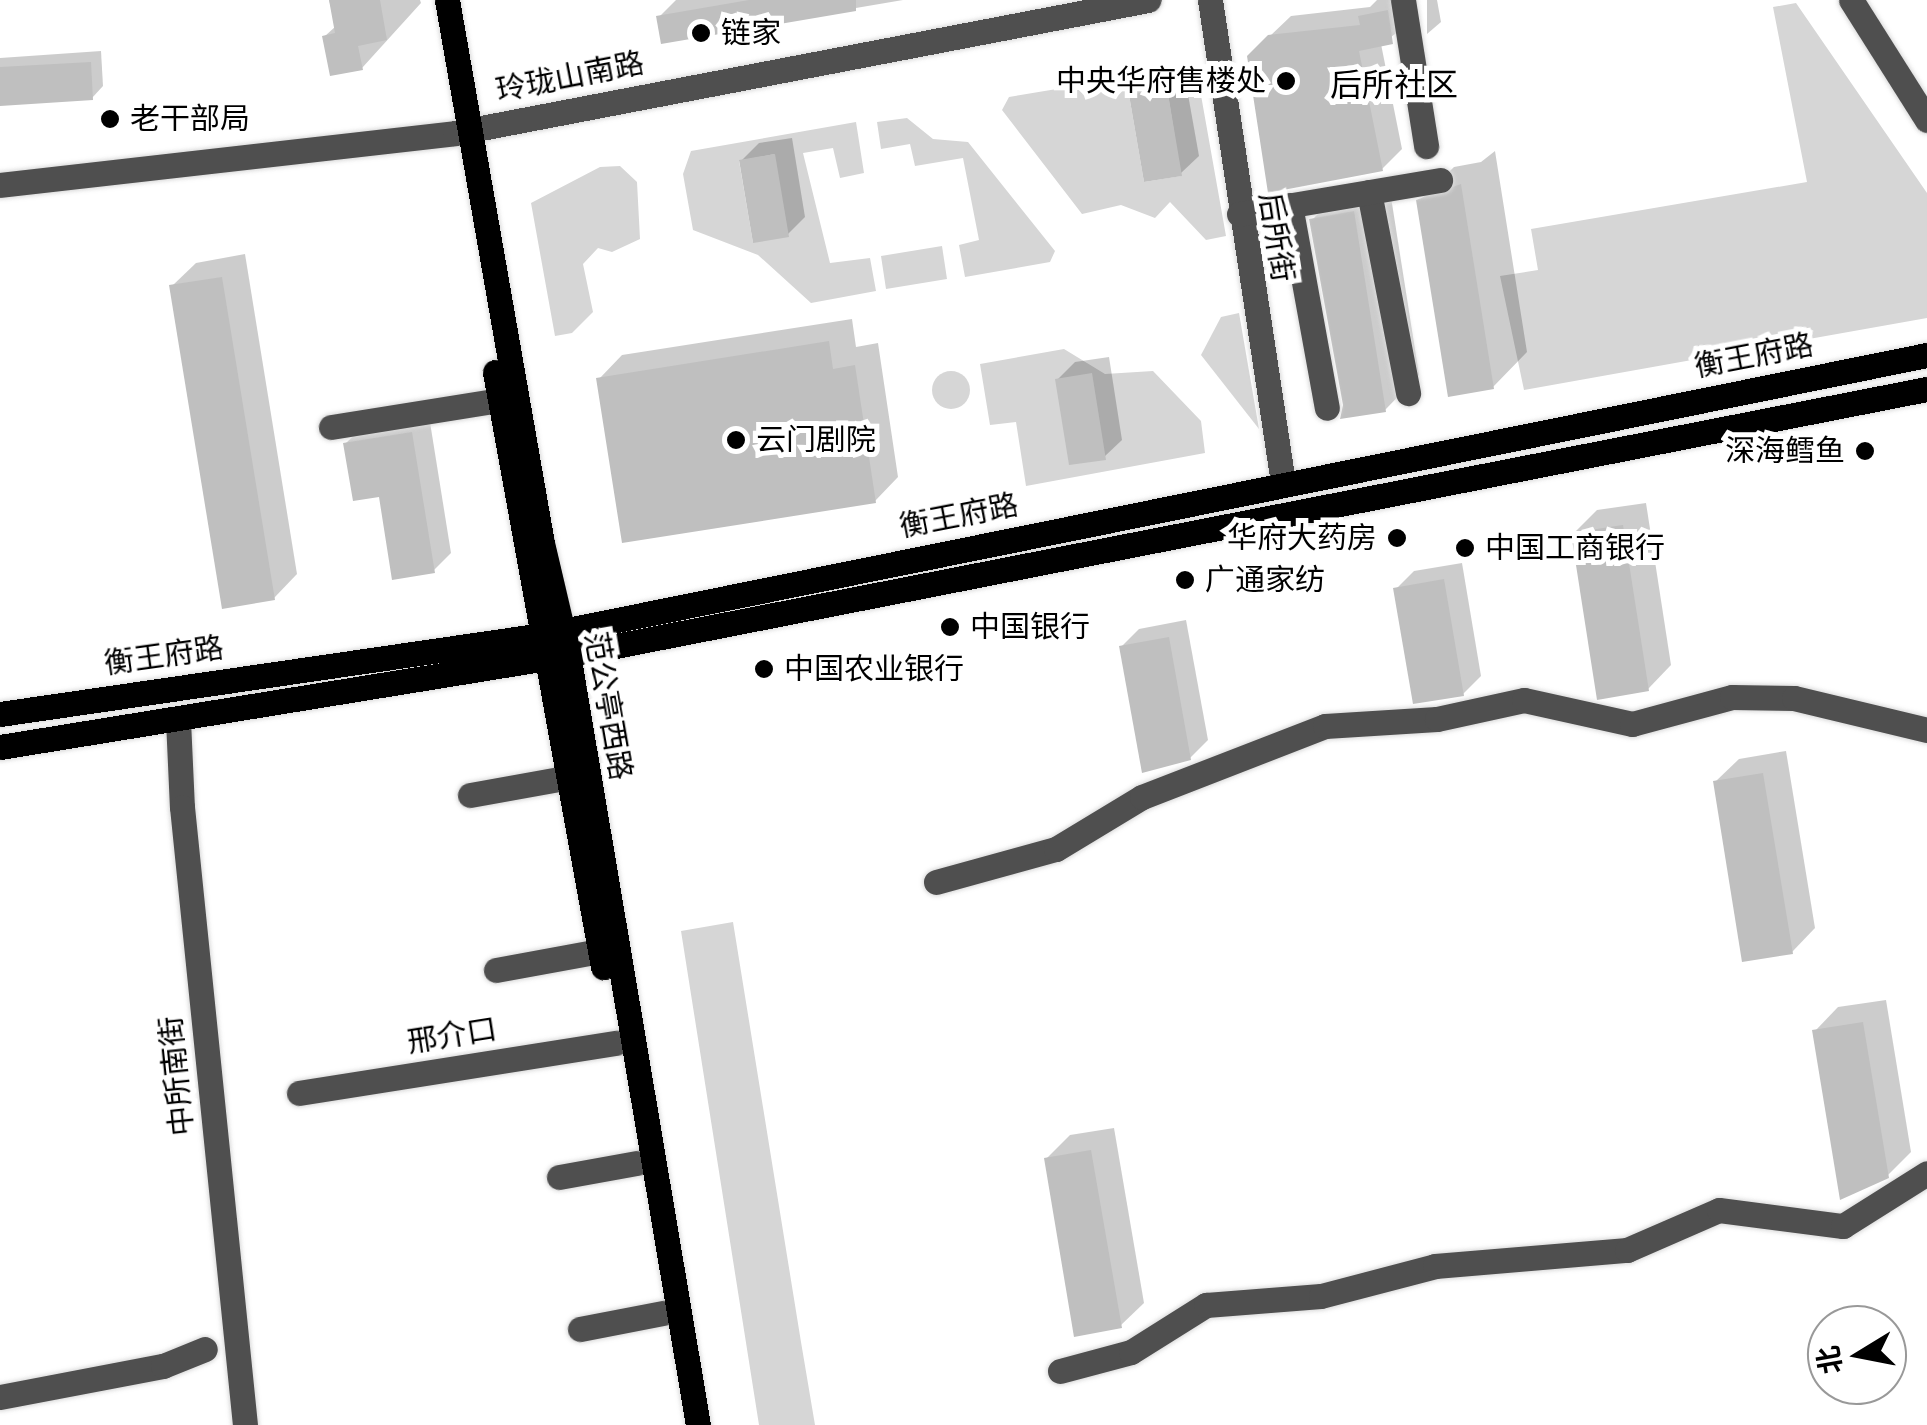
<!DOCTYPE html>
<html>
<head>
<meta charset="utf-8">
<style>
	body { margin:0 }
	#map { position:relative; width:1927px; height:1425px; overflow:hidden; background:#fff; font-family:Figtree,"Noto Sans SC",sans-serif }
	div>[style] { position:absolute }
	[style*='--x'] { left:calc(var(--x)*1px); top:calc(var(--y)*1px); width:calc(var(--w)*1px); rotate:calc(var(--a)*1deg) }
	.green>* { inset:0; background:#d6d6d6 }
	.round { border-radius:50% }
	.shadow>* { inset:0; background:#0003 }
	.building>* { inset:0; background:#bfbfbf }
	.roads { filter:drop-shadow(0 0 2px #dbdbdb) drop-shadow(0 0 2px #dbdbdb) }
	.minor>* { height:25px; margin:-12.5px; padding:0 12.5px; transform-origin:12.5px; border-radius:12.5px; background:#4f4f4f }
	.major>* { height:25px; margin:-12.5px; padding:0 12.5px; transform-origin:12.5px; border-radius:12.5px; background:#000 }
	.dots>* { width:28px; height:28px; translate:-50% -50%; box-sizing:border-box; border:5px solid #fff; border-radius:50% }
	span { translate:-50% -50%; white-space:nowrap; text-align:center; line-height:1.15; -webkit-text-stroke:10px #fff; paint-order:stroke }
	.poi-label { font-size:30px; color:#000 }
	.left { translate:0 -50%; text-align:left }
	.right { translate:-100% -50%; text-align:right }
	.street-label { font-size:30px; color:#000 }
	.neighbourhood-label { font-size:32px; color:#000 }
	.north { position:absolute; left:1807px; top:1305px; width:100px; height:100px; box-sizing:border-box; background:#fff; border:2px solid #999; border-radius:50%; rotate:260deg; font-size:28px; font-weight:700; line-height:40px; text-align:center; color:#000 }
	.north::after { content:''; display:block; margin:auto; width:35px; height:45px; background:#000; clip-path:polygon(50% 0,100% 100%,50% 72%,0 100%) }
</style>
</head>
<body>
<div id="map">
	<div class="green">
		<i style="clip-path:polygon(1796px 3px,1927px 193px,1927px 318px,1524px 390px,1500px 276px,1538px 270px,1531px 229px,1807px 182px,1773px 7px)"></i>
		<i style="clip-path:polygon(1196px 67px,1226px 236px,1206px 240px,1170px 202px,1155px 218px,1121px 205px,1082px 214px,1002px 110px,1009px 97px,1117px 79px,1129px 95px,1144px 182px,1181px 176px,1167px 88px,1173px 70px)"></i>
		<i style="clip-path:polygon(907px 118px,933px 139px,968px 142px,1055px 251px,1050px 262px,965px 277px,959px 245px,979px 240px,963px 158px,915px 166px,910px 144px,881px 149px,877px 122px)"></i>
		<i style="clip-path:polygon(evenodd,856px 122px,864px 173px,840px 178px,833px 148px,803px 153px,830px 263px,870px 258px,876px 291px,811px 303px,758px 255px,693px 230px,683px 174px,691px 151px,856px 122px,774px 154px,753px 243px,739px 161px,774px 154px)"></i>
		<i style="clip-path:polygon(620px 166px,637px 182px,640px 239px,612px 252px,598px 248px,583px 264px,593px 312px,572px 333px,555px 336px,531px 203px,600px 167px)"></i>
		<i style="clip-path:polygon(942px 246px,947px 279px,886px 289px,881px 256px)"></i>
		<i style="clip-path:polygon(1239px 313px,1259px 429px,1201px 355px,1221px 317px)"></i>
		<i style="clip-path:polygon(1064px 349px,1105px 374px,1153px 371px,1201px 421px,1205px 453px,1026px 486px,1016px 422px,990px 425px,980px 364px)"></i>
		<i class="round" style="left:932px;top:371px;width:38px;height:38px"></i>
		<i style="clip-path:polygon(733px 922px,801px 1342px,815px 1425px,759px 1425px,681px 931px)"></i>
	</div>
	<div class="shadow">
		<i style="clip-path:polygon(329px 0,420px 0,421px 3px,362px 68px,325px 36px,336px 26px)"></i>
		<i style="clip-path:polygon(676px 0,903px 0,663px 41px,659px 17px)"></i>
		<i style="clip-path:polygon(1377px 0,1409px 0,1412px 22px,1381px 44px,1402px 149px,1382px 169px,1249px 56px,1291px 16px,1370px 7px)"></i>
		<i style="clip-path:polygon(1427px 0,1437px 0,1441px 22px,1427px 34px)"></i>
		<i style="clip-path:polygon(101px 51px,103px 86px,92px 98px,0 104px,0 58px)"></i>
		<i style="clip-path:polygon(1184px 72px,1199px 156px,1181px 173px,1131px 96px,1149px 78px)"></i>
		<i style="clip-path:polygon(792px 138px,805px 217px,787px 235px,741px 161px,759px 143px)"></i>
		<i style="clip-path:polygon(1495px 151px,1527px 352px,1493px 387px,1419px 201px,1454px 167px,1481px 162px)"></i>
		<i style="clip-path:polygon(1388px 178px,1419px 375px,1385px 410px,1346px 405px,1312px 220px,1346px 185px)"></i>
		<i style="clip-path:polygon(245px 254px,297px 574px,274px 598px,172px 286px,196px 263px)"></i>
		<i style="clip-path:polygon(852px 319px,856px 347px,878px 343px,898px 477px,875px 501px,599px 379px,622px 355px)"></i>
		<i style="clip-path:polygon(1109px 357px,1122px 440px,1104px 457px,1057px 380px,1075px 362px)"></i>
		<i style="clip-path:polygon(429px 416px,451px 553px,433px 571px,346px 443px,364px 426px)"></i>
		<i style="clip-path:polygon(1646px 503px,1671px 665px,1648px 689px,1573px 534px,1597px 510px)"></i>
		<i style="clip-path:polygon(1462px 563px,1481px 676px,1463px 694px,1396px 589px,1414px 571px)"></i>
		<i style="clip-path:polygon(1186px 620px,1208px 740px,1190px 758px,1121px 647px,1139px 629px)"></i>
		<i style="clip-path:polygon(1786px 751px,1815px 928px,1792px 952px,1715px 782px,1739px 759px)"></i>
		<i style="clip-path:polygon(1886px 1000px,1911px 1152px,1887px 1176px,1815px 1031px,1838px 1007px)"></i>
		<i style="clip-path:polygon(1114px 1128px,1144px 1303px,1120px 1326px,1046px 1159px,1070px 1135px)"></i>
	</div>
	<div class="building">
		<i style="clip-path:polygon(329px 0,380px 0,387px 40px,358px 46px,363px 70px,330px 76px,322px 36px,335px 33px)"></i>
		<i style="clip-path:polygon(749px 0,856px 0,856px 11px,661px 44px,656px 16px)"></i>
		<i style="clip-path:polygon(1388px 10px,1393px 44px,1359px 51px,1383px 171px,1268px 193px,1247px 56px,1268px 35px,1360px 25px,1358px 16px)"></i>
		<i style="clip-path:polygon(91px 62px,93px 100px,0 106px,0 67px)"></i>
		<i style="clip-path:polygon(1167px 88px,1182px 176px,1144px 182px,1129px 95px)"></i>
		<i style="clip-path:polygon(775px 154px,789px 237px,753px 243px,739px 160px)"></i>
		<i style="clip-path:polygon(1461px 184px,1494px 389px,1448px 397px,1416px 200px)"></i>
		<i style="clip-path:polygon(1354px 211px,1386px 412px,1340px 419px,1343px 405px,1309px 219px)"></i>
		<i style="clip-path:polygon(222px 277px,275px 600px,222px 609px,169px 285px)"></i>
		<i style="clip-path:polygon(829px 341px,833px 369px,855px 365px,876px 503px,622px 543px,596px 378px)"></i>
		<i style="clip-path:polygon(1092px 373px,1106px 460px,1069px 465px,1055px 379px)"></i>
		<i style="clip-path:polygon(412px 432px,435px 573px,392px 580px,379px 497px,353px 501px,343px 443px)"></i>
		<i style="clip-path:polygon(1623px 525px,1649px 691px,1597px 700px,1571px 533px)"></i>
		<i style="clip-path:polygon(1444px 579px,1464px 696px,1413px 704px,1393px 588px)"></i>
		<i style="clip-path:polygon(1169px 637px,1191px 760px,1142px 773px,1119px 646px)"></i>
		<i style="clip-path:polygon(1763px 773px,1793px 954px,1742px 962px,1713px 781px)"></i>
		<i style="clip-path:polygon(1863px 1022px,1889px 1178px,1840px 1200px,1812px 1030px)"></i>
		<i style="clip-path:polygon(1091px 1150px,1122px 1328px,1074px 1337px,1044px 1158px)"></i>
	</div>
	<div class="roads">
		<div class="minor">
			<i style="--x:1210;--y:0;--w:488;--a:81.4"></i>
			<i style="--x:1403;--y:0;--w:148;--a:81"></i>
			<i style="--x:1851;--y:0;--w:142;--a:57.7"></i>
			<i style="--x:0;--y:185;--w:458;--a:-6.5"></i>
			<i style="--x:455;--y:133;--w:706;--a:-10.86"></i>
			<i style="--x:1369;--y:192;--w:205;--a:79"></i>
			<i style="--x:1290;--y:205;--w:206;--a:79.7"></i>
			<i style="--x:1239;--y:214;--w:204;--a:-9.6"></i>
			<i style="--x:331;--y:427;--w:171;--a:-9.1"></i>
			<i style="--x:178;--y:720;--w:87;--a:87.4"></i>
			<i style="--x:182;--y:807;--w:621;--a:84.18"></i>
			<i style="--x:470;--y:795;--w:102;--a:-10.2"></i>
			<i style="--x:936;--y:882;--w:124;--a:-15.4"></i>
			<i style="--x:1056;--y:849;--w:100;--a:-31.2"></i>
			<i style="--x:1142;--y:797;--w:196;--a:-21.2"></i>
			<i style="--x:1325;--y:726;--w:112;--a:-3.6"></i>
			<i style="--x:1437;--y:719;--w:89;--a:-12.3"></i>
			<i style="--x:1524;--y:700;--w:111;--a:12.5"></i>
			<i style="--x:1632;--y:724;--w:104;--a:-15.1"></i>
			<i style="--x:1732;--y:697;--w:62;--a:0.9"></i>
			<i style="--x:1794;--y:698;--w:137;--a:13.5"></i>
			<i style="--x:496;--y:970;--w:106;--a:-10.4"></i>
			<i style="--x:299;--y:1093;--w:321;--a:-9"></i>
			<i style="--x:559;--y:1177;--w:79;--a:-10.2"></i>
			<i style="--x:580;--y:1329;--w:85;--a:-10.9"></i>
			<i style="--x:1060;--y:1371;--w:73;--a:-15"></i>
			<i style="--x:1131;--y:1352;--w:89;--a:-32.1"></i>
			<i style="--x:1206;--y:1305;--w:115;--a:-4.5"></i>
			<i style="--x:1321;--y:1296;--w:118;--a:-14.7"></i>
			<i style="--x:1435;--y:1266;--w:193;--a:-4.8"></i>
			<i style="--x:1627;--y:1250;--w:100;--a:-23.5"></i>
			<i style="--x:1719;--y:1210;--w:125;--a:7.4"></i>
			<i style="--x:1843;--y:1226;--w:99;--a:-32.2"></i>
			<i style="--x:0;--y:1397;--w:166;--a:-10.8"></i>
			<i style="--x:163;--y:1366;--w:45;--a:-22"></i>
		</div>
		<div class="major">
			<i style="--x:447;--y:0;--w:551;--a:80.08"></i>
			<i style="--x:542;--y:543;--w:114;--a:76.8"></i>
			<i style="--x:568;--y:654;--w:782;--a:80.43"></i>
			<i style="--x:495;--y:372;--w:605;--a:79.71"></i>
			<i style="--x:0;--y:714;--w:549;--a:-8.28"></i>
			<i style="--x:543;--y:635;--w:1412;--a:-11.44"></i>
			<i style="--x:0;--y:747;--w:598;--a:-9.24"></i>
			<i style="--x:590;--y:651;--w:1362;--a:-11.09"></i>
		</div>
	</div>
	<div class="dots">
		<i style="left:701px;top:33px;background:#000"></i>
		<i style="left:1286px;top:81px;background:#000"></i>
		<i style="left:110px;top:119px;background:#000"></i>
		<i style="left:736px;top:440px;background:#000"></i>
		<i style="left:1865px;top:451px;background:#000"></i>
		<i style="left:1397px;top:538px;background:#000"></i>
		<i style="left:1465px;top:548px;background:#000"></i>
		<i style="left:1185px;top:580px;background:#000"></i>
		<i style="left:950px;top:627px;background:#000"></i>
		<i style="left:764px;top:669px;background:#000"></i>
	</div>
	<div class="poi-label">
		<span class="left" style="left:721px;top:33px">链家</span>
		<span class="right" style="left:1266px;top:81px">中央华府售楼处</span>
		<span class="left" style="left:130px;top:119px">老干部局</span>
		<span class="left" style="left:756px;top:440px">云门剧院</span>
		<span class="right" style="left:1845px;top:451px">深海鳕鱼</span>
		<span class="right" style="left:1377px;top:538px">华府大药房</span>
		<span class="left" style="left:1485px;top:548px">中国工商银行</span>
		<span class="left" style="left:1205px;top:580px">广通家纺</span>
		<span class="left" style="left:970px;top:627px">中国银行</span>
		<span class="left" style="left:784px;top:669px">中国农业银行</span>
	</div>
	<div class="street-label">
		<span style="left:570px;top:77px;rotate:-11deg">玲珑山南路</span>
		<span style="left:1276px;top:237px;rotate:81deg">后所街</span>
		<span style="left:1754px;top:356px;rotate:-11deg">衡王府路</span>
		<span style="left:959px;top:516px;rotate:-11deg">衡王府路</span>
		<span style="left:164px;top:656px;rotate:-8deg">衡王府路</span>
		<span style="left:608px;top:706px;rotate:80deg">范公亭西路</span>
		<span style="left:452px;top:1036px;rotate:-9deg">邢介口</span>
		<span style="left:177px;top:1076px;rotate:-96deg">中所南街</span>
	</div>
	<div class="neighbourhood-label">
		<span style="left:1394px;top:85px">后所社区</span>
	</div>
	<div class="north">北</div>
</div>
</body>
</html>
